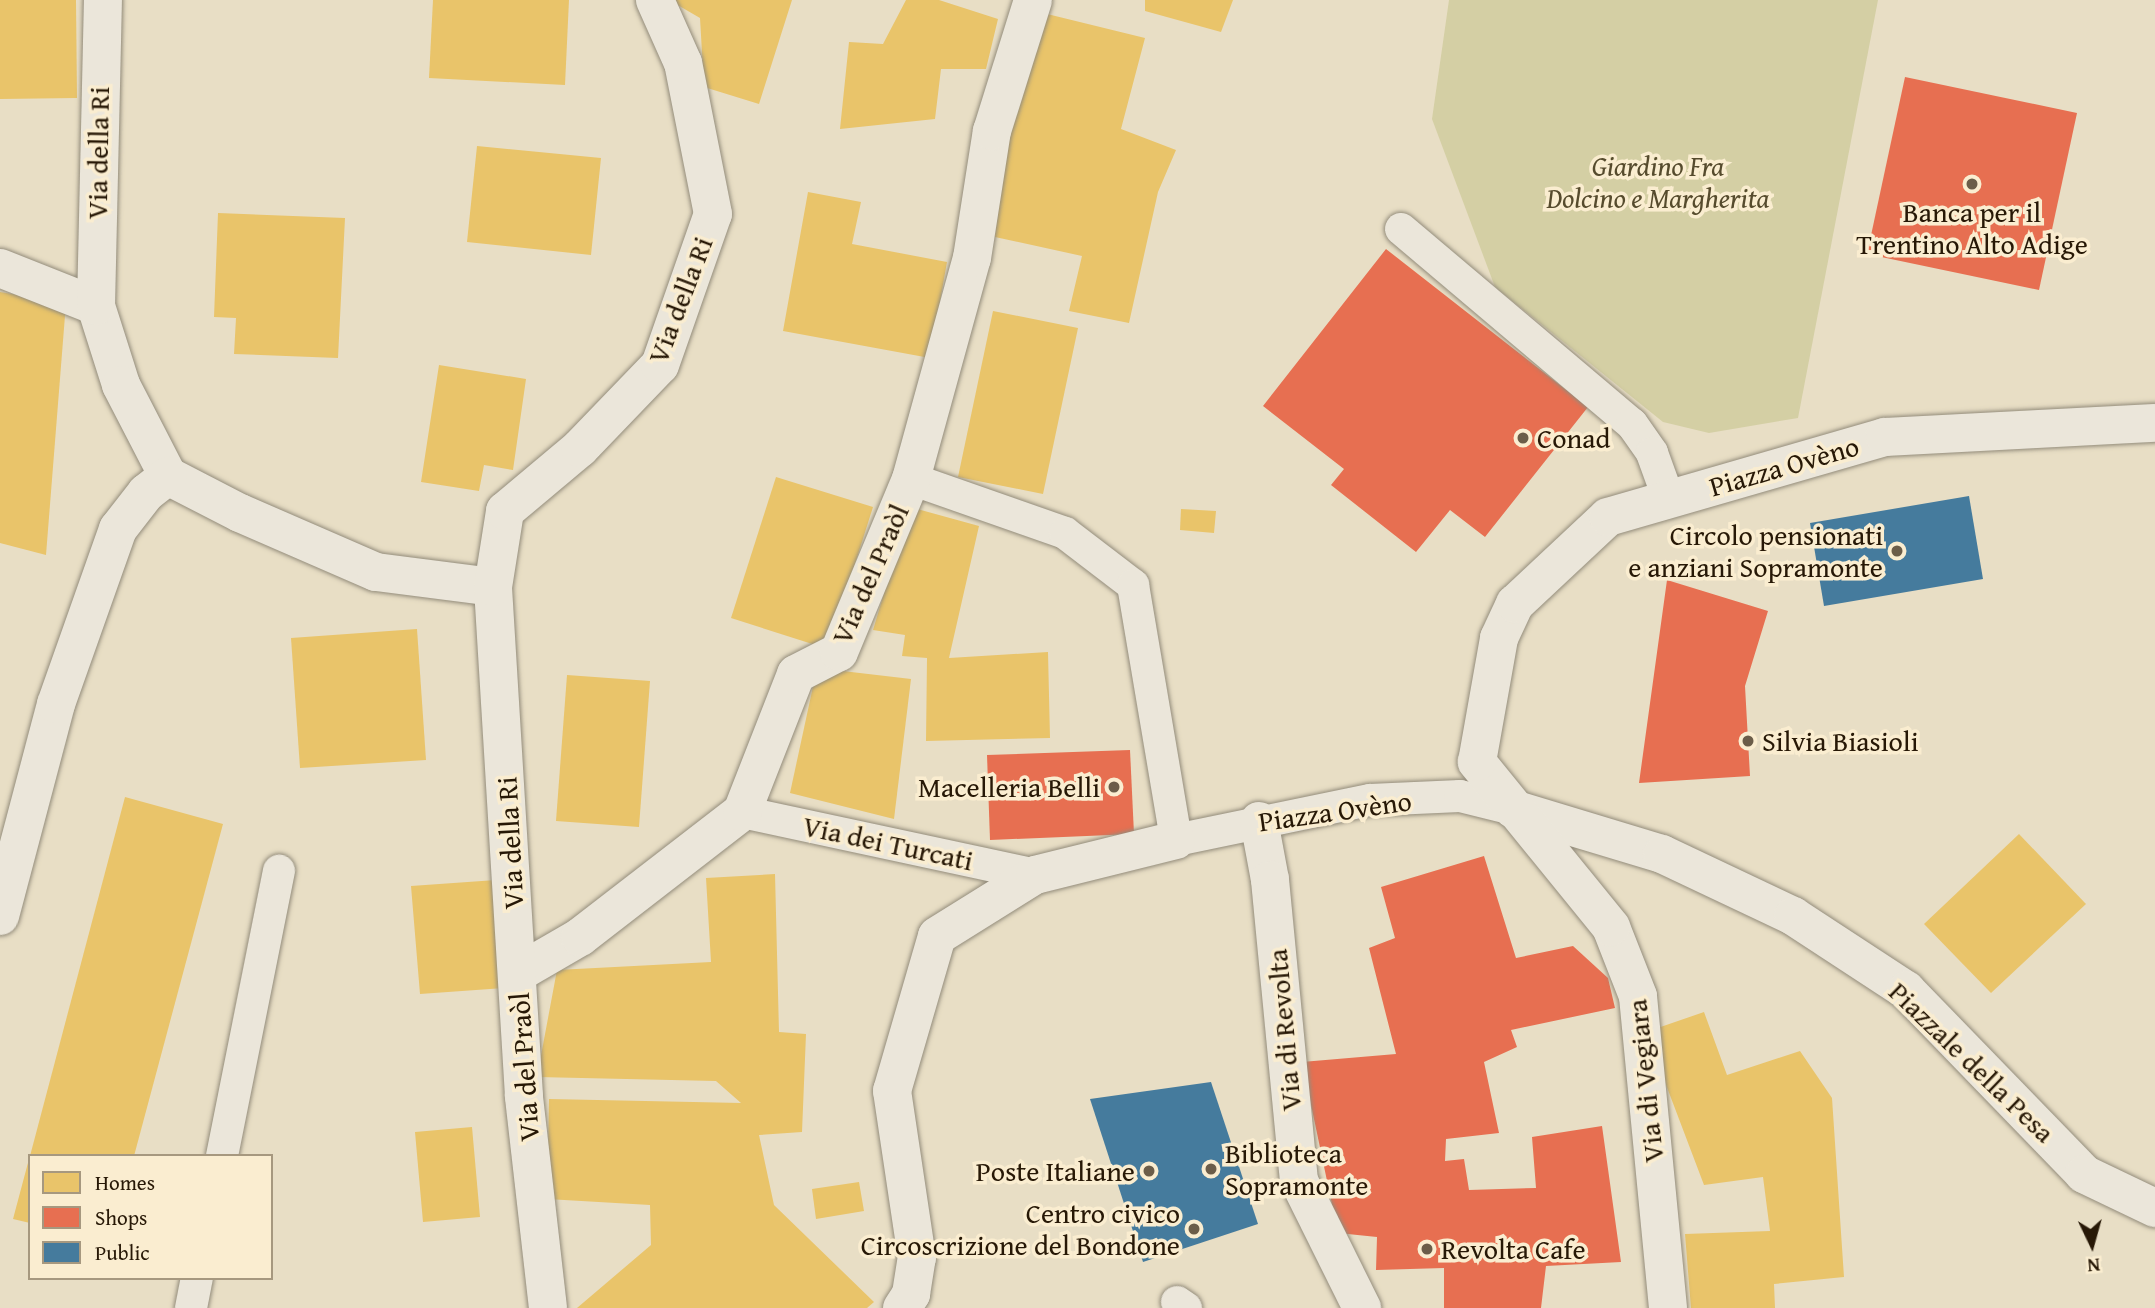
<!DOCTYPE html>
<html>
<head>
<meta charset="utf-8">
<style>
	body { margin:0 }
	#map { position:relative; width:2155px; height:1308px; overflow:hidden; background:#e8dec5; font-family:"Gentium Book Plus",serif }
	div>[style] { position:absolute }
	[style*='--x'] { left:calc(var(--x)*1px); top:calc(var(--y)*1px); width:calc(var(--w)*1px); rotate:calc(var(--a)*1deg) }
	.green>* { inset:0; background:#d4cfa4 }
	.homes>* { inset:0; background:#e9c46a }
	.shops>* { inset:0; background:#e76f51 }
	.public>* { inset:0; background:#457b9d }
	.roads { filter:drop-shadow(0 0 2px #938c7b) drop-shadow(0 0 2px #938c7b) }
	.lane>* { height:32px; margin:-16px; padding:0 16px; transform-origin:16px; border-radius:16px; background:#ebe6da }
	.street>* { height:38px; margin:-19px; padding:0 19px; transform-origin:19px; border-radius:19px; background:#ebe6da }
	.dots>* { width:19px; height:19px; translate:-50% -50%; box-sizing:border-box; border:4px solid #faedd0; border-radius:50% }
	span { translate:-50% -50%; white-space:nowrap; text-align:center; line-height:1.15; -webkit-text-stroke:7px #faedd0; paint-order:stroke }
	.street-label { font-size:28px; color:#271806 }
	.park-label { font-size:28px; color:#564b2d; font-style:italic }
	.poi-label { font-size:28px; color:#271806 }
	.left { translate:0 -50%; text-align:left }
	.right { translate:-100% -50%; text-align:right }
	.legend { position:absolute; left:28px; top:1154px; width:245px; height:126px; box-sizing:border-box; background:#faedd0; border:2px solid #a6987f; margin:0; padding:9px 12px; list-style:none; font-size:21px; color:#271806 }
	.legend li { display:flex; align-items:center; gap:14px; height:35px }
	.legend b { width:35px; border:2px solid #a6987f }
	.north { position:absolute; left:2057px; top:1210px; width:70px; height:70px; -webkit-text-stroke:5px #faedd0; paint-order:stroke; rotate:175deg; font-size:19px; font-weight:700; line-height:28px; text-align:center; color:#271806 }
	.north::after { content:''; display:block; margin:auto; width:24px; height:32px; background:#271806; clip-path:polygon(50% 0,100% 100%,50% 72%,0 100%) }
</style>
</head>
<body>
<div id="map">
	<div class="green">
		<i style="clip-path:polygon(1449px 0,1878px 0,1798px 418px,1709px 433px,1663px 422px,1495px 287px,1432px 119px)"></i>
	</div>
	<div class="homes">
		<i style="clip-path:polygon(0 0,76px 0,77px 98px,0 99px)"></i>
		<i style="clip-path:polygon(433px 0,569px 0,565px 85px,429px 78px)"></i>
		<i style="clip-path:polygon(669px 0,792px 0,759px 104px,704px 87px,700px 18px)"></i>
		<i style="clip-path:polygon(906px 0,939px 0,998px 19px,986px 69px,941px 69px,935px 119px,840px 129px,849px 42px,883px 44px)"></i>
		<i style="clip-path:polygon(1145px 0,1233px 0,1221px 32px,1145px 11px)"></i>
		<i style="clip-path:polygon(1039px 12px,1145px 38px,1121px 129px,1176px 150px,1158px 192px,1129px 323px,1069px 311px,1082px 256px,995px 237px,1006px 146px)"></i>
		<i style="clip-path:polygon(477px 146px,601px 158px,591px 255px,467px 242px)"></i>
		<i style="clip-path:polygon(808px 192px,861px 202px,852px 244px,947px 262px,930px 358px,783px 331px)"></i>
		<i style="clip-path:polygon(218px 213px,345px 218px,338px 358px,234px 354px,236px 318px,214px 317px)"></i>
		<i style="clip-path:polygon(0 292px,66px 303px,46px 555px,0 543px)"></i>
		<i style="clip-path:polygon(993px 311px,1078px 328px,1043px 494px,958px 477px)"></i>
		<i style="clip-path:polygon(439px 365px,526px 379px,513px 470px,484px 465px,479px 491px,421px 482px)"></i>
		<i style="clip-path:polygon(776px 477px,873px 507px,828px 649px,731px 618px)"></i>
		<i style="clip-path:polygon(910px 507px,979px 526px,949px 658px,1048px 652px,1050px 738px,926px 741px,927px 658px,902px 656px,905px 635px,873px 630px)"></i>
		<i style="clip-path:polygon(1181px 509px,1216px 511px,1214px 533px,1180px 530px)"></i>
		<i style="clip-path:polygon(417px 629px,426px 760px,300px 768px,291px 638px)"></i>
		<i style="clip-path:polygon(817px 668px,911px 679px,894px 819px,790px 793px)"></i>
		<i style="clip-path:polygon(567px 675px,650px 681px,639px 827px,556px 821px)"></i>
		<i style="clip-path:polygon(125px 797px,223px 824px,134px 1156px,30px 1156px)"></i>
		<i style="clip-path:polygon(2019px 834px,2086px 904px,1991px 993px,1924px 924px)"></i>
		<i style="clip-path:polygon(775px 874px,779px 1032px,806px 1034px,802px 1132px,759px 1135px,774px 1205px,874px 1302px,867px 1308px,577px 1308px,651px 1245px,650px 1205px,547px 1199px,549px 1099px,741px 1103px,716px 1081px,537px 1077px,557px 970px,711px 962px,706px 878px)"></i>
		<i style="clip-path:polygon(496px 880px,504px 988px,420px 994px,411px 886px)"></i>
		<i style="clip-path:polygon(1704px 1012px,1727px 1075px,1800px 1051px,1832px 1098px,1844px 1277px,1774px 1284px,1775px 1308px,1691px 1308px,1685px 1234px,1770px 1231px,1763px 1177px,1704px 1185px,1646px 1032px)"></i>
		<i style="clip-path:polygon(472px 1127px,480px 1217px,423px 1222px,415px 1132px)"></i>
		<i style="clip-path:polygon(29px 1159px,30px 1159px,30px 1223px,13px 1219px)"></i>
		<i style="clip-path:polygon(859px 1182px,864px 1211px,816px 1219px,812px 1189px)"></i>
	</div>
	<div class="shops">
		<i style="clip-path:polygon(1905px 77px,2077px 113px,2039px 290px,1867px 254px)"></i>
		<i style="clip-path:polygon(1386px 249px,1588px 407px,1485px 537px,1450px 510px,1416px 552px,1331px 485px,1344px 469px,1263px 406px)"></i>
		<i style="clip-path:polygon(1667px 580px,1768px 611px,1745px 686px,1750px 776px,1639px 783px)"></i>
		<i style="clip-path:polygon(1130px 750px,1134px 834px,990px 840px,987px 755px)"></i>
		<i style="clip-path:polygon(1484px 856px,1516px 958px,1573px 946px,1608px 978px,1615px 1008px,1511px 1030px,1517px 1047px,1484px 1062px,1499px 1133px,1446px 1139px,1445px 1161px,1464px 1159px,1469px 1190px,1536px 1188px,1532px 1137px,1602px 1126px,1621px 1262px,1546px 1266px,1541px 1308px,1444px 1308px,1444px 1268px,1376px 1270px,1377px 1237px,1338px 1233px,1302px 1062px,1396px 1054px,1369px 948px,1395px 938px,1381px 887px)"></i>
	</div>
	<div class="public">
		<i style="clip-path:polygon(1969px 496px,1983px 579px,1824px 606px,1810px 523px)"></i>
		<i style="clip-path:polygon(1211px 1082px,1258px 1224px,1143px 1262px,1090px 1099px)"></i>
	</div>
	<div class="roads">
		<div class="lane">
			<i style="--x:1401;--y:229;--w:302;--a:40.2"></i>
			<i style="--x:1632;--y:424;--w:35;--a:55"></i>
			<i style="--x:1652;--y:453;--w:50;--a:70.1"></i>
			<i style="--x:911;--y:479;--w:163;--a:19.3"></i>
			<i style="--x:1065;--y:533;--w:86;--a:37.4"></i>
			<i style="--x:1133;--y:585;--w:259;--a:80.4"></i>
			<i style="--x:1176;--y:840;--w:198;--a:-11.7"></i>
			<i style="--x:1370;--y:800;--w:90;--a:-2.5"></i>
			<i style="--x:1460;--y:796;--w:55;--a:13.8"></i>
			<i style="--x:742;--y:812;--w:300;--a:12.1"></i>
			<i style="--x:222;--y:1156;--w:291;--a:-78.7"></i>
			<i style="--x:1177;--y:1302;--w:11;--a:34"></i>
			<i style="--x:191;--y:1308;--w:31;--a:-79"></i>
		</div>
		<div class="street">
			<i style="--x:0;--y:268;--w:103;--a:21.6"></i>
			<i style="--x:96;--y:306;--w:83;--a:72.4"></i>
			<i style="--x:121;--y:385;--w:102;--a:62.7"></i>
			<i style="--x:168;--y:476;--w:81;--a:27.2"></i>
			<i style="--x:240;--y:513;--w:148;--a:23.5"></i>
			<i style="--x:376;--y:572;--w:118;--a:7.3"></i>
			<i style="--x:96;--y:306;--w:306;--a:-88.7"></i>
			<i style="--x:1513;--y:809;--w:156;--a:16.8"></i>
			<i style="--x:1662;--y:854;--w:145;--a:25.3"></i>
			<i style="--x:1793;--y:916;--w:135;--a:33.2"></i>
			<i style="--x:1906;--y:990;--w:256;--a:45.9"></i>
			<i style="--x:2084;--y:1174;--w:79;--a:25.6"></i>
			<i style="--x:1259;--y:821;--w:60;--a:79.4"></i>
			<i style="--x:1270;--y:880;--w:302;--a:84.5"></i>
			<i style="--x:1299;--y:1181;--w:142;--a:63.6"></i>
			<i style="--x:0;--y:916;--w:219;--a:-75.2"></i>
			<i style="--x:56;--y:704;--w:186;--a:-70.5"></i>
			<i style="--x:118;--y:529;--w:46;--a:-52.1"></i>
			<i style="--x:146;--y:493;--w:28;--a:-38"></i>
			<i style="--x:518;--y:973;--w:72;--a:-30.1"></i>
			<i style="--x:580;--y:937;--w:205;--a:-37.7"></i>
			<i style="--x:742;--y:812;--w:148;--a:-68.6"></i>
			<i style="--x:796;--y:674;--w:48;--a:-27.1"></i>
			<i style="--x:839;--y:652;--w:187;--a:-67.4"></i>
			<i style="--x:911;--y:479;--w:229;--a:-74.6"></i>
			<i style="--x:972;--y:258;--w:129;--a:-81.1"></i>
			<i style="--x:992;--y:131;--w:137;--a:-72.6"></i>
			<i style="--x:548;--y:1308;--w:213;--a:-96.5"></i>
			<i style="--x:524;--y:1096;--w:510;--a:-93.49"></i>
			<i style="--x:493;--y:587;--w:77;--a:-81"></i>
			<i style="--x:505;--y:511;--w:98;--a:-40"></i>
			<i style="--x:580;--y:448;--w:115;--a:-46.1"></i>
			<i style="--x:660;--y:365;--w:160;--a:-70.7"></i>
			<i style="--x:713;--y:214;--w:154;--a:-101.2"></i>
			<i style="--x:683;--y:63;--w:69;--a:-114"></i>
			<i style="--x:902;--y:1308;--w:17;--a:-57"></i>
			<i style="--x:911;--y:1294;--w:36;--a:-81"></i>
			<i style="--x:917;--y:1258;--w:169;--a:-98.5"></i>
			<i style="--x:892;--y:1091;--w:161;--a:-73.8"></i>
			<i style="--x:937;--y:936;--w:115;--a:-31.9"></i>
			<i style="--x:1035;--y:875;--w:145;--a:-13.9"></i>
			<i style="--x:1668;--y:1308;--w:313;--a:-95.5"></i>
			<i style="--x:1638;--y:996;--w:74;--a:-111.4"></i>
			<i style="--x:1611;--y:927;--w:213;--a:-129.1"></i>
			<i style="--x:1477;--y:762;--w:126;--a:-79.9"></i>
			<i style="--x:1499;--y:638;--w:38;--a:-65"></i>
			<i style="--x:1515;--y:604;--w:127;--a:-43.1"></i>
			<i style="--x:1608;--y:517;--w:288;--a:-16.1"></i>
			<i style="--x:1885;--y:437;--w:270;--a:-3"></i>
		</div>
	</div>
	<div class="dots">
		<i style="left:1972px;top:184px;background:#6b5d49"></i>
		<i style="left:1523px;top:438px;background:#6b5d49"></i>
		<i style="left:1897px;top:551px;background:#6b5d49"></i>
		<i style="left:1748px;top:741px;background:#6b5d49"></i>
		<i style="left:1114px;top:787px;background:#6b5d49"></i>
		<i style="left:1211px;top:1169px;background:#6b5d49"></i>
		<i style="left:1149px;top:1171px;background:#6b5d49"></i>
		<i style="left:1194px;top:1229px;background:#6b5d49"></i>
		<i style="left:1427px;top:1249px;background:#6b5d49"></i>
	</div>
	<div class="street-label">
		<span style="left:98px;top:153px;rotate:-89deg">Via della Ri</span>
		<span style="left:680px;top:300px;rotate:-69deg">Via della Ri</span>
		<span style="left:1784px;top:466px;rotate:-16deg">Piazza Ovèno</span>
		<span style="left:870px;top:574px;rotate:-66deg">Via del Praòl</span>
		<span style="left:1335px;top:811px;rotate:-8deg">Piazza Ovèno</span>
		<span style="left:510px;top:843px;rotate:-93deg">Via della Ri</span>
		<span style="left:888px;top:843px;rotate:12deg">Via dei Turcati</span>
		<span style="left:1284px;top:1030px;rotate:-95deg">Via di Revolta</span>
		<span style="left:1972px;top:1062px;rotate:44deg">Piazzale della Pesa</span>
		<span style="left:524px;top:1067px;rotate:-94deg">Via del Praòl</span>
		<span style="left:1645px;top:1081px;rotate:-96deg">Via di Vegiara</span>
	</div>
	<div class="park-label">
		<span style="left:1658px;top:182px">Giardino Fra<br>Dolcino e Margherita</span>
	</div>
	<div class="poi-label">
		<span style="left:1972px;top:228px">Banca per il<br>Trentino Alto Adige</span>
		<span class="left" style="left:1537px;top:438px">Conad</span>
		<span class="right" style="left:1883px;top:551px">Circolo pensionati<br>e anziani Sopramonte</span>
		<span class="left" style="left:1762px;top:741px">Silvia Biasioli</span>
		<span class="right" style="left:1100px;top:787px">Macelleria Belli</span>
		<span class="left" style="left:1225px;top:1169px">Biblioteca<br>Sopramonte</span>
		<span class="right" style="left:1135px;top:1171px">Poste Italiane</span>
		<span class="right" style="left:1180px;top:1229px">Centro civico<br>Circoscrizione del Bondone</span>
		<span class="left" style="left:1441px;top:1249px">Revolta Cafe</span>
	</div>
	<ul class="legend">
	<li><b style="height:19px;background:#e9c46a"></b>Homes</li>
	<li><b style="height:19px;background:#e76f51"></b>Shops</li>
	<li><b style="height:19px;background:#457b9d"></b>Public</li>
	</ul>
	<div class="north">N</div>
</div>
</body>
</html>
